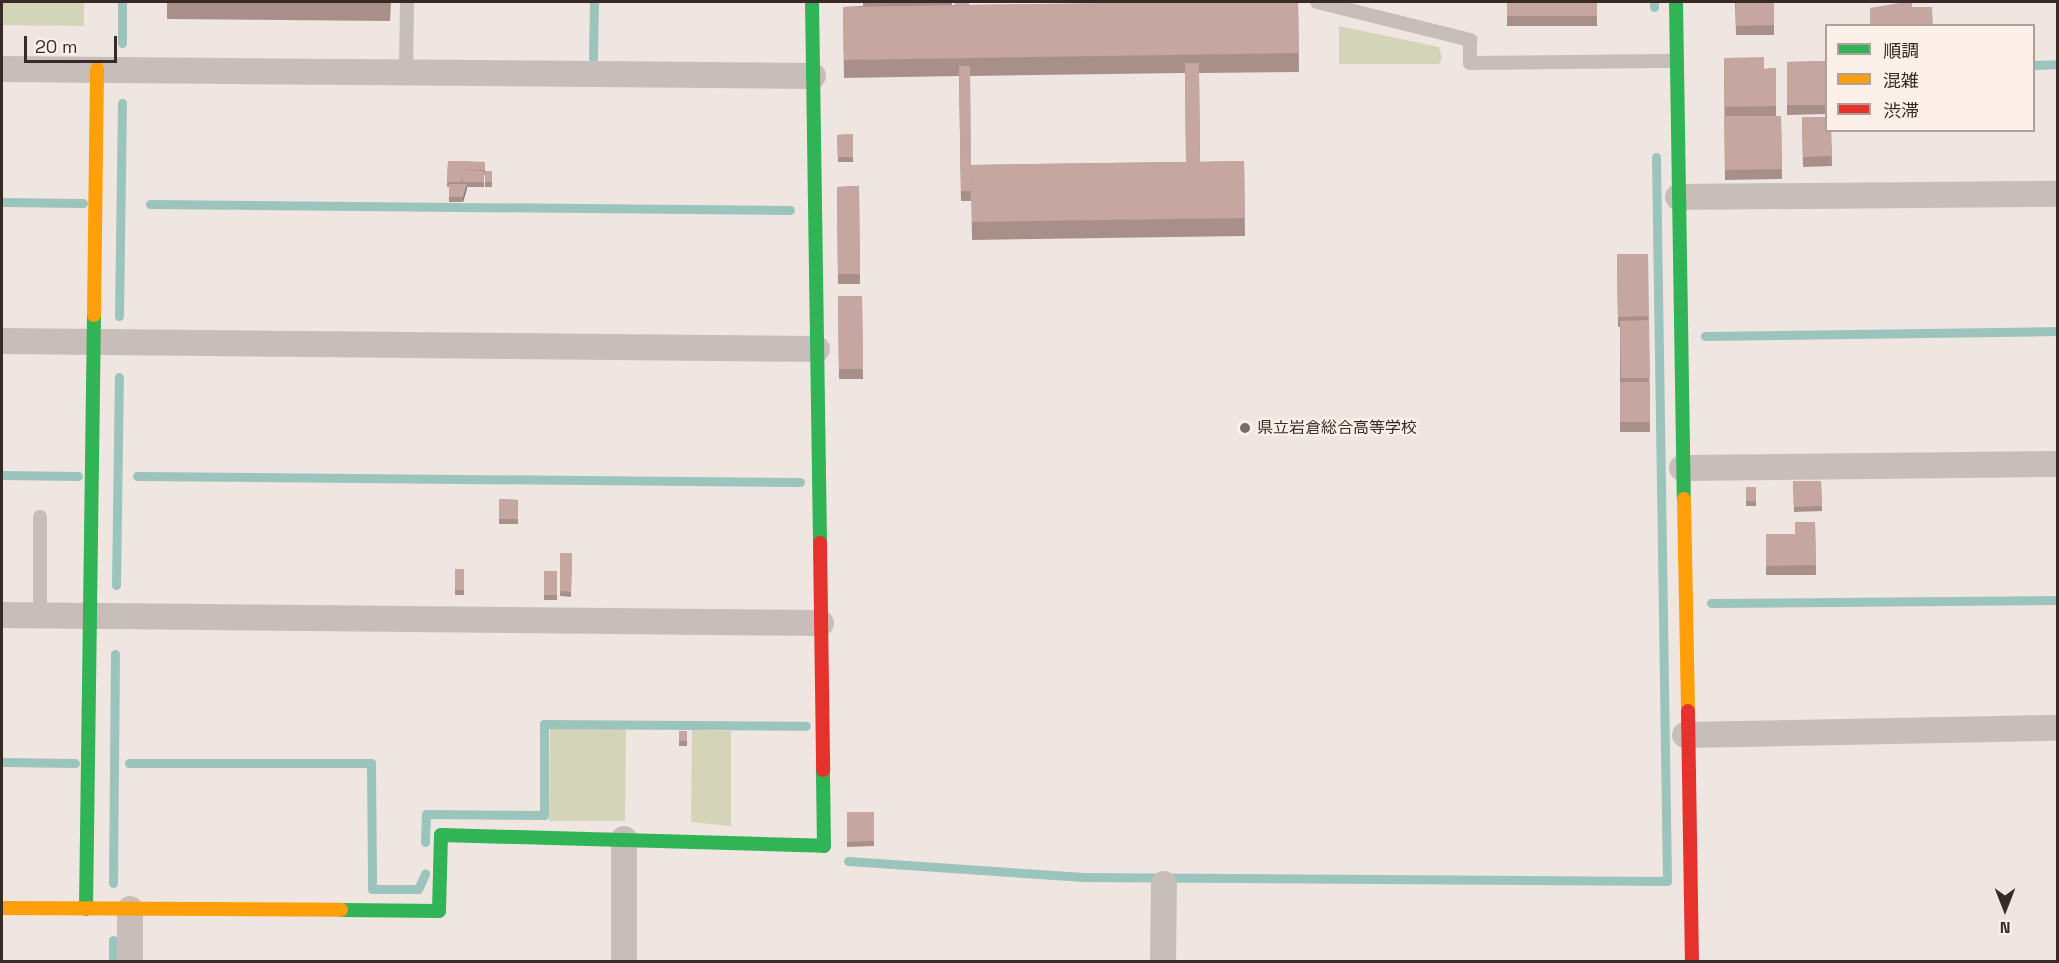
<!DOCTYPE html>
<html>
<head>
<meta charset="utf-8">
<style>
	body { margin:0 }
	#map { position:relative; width:2059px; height:963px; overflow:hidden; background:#efe6e1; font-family:"Space Grotesk","Noto Sans JP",sans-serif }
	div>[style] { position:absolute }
	.green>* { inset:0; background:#d4d4b9 }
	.stream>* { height:9px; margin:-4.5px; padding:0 4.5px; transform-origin:4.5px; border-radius:4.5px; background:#9bc4bd }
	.lane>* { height:14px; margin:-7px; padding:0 7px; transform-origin:7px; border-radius:7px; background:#c8beb9 }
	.street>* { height:26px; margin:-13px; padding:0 13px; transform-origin:13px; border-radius:13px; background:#c8beb9 }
	.fast>* { height:14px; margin:-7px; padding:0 7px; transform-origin:7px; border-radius:7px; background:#30b455 }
	.slow>* { height:14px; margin:-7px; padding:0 7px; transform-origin:7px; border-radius:7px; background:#ff9f0a }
	.jam>* { height:14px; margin:-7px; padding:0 7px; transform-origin:7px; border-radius:7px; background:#e5322d }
	.wall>* { inset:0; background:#a98f8a }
	.shaded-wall>* { inset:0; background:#8a7471 }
	.building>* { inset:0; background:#c5a6a1 }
	.dots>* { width:16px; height:16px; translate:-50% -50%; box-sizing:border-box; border:3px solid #fcf0e8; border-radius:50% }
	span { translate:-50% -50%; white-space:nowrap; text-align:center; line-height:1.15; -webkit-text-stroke:4.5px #fcf0e8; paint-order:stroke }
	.poi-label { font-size:16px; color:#392a27 }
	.left { translate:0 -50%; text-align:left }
	.frame { position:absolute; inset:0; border:3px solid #392a27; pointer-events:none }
	.legend { position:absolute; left:1825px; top:24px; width:210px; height:108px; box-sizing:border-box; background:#fcf0e8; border:2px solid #aea19b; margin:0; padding:8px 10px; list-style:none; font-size:18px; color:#392a27 }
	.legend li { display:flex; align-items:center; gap:12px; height:30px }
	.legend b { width:30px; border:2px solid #aea19b }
	.north { position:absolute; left:1975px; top:879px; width:60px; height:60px; -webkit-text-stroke:4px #fcf0e8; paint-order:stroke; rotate:180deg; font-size:16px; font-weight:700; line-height:24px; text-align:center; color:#392a27 }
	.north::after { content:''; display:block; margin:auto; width:21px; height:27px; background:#392a27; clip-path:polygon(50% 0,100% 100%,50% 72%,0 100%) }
	.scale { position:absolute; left:24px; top:36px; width:93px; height:27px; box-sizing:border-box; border:3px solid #392a27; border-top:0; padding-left:8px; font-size:18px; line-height:21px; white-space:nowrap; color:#392a27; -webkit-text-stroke:4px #fcf0e8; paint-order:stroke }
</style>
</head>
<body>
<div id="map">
	<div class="green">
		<div style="clip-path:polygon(2px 2px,84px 2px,84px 26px,2px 25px)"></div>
		<div style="clip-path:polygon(1339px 26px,1439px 47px,1442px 58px,1439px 64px,1339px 64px)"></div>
		<div style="clip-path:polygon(550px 728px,626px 729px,625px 821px,549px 821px)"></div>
		<div style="clip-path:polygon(692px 730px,731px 731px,731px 826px,691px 822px)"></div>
	</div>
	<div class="stream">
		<div style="left:1654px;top:2px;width:5px;rotate:90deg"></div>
		<div style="left:122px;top:43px;width:41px;rotate:-90deg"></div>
		<div style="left:593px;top:58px;width:56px;rotate:-89deg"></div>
		<div style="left:2034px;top:65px;width:24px;rotate:-2deg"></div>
		<div style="left:2px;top:202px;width:81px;rotate:0.7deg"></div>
		<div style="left:150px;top:204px;width:640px;rotate:0.54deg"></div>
		<div style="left:119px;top:316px;width:213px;rotate:-89.2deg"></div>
		<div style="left:1705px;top:336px;width:353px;rotate:-0.8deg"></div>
		<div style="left:2px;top:475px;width:76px;rotate:0.8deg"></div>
		<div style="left:137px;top:476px;width:663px;rotate:0.52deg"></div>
		<div style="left:116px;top:585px;width:208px;rotate:-89.2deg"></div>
		<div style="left:1711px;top:603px;width:347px;rotate:-0.5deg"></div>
		<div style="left:2px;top:762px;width:73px;rotate:0.8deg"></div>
		<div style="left:129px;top:763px;width:242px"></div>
		<div style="left:371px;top:763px;width:126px;rotate:89.5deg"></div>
		<div style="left:372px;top:889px;width:46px"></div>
		<div style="left:418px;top:889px;width:17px;rotate:-65deg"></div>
		<div style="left:425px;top:842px;width:28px;rotate:-88deg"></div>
		<div style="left:426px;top:814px;width:118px;rotate:0.5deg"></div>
		<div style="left:544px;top:815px;width:91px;rotate:-90deg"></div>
		<div style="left:544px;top:724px;width:262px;rotate:0.4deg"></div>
		<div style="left:848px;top:861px;width:233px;rotate:3.9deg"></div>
		<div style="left:1080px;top:877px;width:587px;rotate:0.39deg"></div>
		<div style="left:1667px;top:881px;width:724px;rotate:-90.87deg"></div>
		<div style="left:113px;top:883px;width:229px;rotate:-89.5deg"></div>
		<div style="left:113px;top:940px;width:22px;rotate:90deg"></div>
	</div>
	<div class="lane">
		<div style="left:1317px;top:2px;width:158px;rotate:13.9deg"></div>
		<div style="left:1470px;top:40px;width:23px;rotate:90deg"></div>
		<div style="left:1470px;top:63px;width:207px;rotate:-0.6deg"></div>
		<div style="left:406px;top:72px;width:70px;rotate:-89.2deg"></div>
		<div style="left:40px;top:616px;width:99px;rotate:-90deg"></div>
	</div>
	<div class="street">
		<div style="left:2px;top:69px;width:811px;rotate:0.49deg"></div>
		<div style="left:1678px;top:197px;width:380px;rotate:-0.5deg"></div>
		<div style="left:2px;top:341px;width:815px;rotate:0.56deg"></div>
		<div style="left:1682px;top:468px;width:376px;rotate:-0.6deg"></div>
		<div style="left:2px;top:615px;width:819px;rotate:0.56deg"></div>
		<div style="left:1685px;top:735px;width:373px;rotate:-1.1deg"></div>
		<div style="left:130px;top:909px;width:53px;rotate:90deg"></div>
		<div style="left:624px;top:962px;width:123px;rotate:-90deg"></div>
		<div style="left:1163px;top:962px;width:78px;rotate:-89.3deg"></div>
	</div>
	<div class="fast">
		<div style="left:812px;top:2px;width:541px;rotate:89.15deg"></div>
		<div style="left:1676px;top:2px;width:497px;rotate:89.1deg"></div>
		<div style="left:86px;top:909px;width:594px;rotate:-89.23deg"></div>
		<div style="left:341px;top:910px;width:98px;rotate:0.6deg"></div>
		<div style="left:439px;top:911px;width:76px;rotate:-88.5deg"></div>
		<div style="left:441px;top:835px;width:383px;rotate:1.6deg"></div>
		<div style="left:824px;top:846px;width:76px;rotate:-90.8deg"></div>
	</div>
	<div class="slow">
		<div style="left:94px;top:315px;width:246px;rotate:-89.3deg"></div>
		<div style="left:1684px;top:499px;width:212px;rotate:88.9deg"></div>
		<div style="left:2px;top:908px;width:339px;rotate:0.3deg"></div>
	</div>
	<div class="jam">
		<div style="left:820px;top:543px;width:227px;rotate:89.2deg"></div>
		<div style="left:1688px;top:711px;width:251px;rotate:89.1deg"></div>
	</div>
	<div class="wall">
		<div style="clip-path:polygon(167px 2px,391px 2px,390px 21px,167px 19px)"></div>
		<div style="clip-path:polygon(863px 2px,952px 2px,952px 5px,1298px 2px,1299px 72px,1199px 73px,1200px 162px,1244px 161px,1245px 236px,972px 240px,971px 165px,1186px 162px,1185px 73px,970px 76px,971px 201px,961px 201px,959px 76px,844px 78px,843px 7px,863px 6px)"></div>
		<div style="clip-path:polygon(1507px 2px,1597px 2px,1597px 26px,1507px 26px)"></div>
		<div style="clip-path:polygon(1735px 2px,1774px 2px,1774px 35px,1736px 35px)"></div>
		<div style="clip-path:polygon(1724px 58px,1764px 69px,1776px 68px,1776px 116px,1781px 116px,1782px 179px,1725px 180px)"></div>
		<div style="clip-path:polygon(1827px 61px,1827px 114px,1787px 115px,1787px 62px)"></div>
		<div style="clip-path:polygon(1802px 117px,1831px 130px,1832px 166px,1803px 167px)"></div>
		<div style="clip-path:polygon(853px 134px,853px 162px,838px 162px,837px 135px)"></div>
		<div style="clip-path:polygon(448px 161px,485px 162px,485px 171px,492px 171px,492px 187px,485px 187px,485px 175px,484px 175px,484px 187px,467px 187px,463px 202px,449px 202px,449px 187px,447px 187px)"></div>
		<div style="clip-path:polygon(859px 186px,860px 284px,838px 284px,837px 187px)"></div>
		<div style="clip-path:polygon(1617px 254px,1648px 254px,1650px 432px,1620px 432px,1620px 327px,1618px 327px)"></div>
		<div style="clip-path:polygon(838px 296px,862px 296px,863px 379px,839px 379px)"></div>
		<div style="clip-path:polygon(1793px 481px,1821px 481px,1822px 511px,1794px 512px)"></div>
		<div style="clip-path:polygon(1746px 487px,1756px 487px,1756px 506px,1746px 506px)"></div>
		<div style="clip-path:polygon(499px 499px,518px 500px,518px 524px,499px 524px)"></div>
		<div style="clip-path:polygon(1815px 522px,1816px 575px,1766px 575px,1766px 534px,1795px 534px)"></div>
		<div style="clip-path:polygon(560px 553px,572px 553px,571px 597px,560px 596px)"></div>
		<div style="clip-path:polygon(455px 569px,464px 569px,464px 595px,455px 595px)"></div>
		<div style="clip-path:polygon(544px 571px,557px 571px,557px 600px,544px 600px)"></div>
		<div style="clip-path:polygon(679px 731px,687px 731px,687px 746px,679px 746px)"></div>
		<div style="clip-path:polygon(847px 812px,874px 812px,874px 846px,847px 847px)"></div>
	</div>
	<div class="shaded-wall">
		<div style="clip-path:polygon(467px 184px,467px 189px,463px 202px,463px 197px)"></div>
	</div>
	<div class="building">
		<div style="clip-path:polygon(955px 2px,969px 2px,969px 5px,955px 5px)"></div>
		<div style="clip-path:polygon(1168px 2px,1298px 2px,1299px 53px,844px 60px,843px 7px)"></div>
		<div style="clip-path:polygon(1507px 2px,1597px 2px,1597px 16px,1507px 16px)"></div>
		<div style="clip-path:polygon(1736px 2px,1774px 2px,1774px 25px,1736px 26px)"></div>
		<div style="clip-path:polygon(1905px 2px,1912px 2px,1912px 7px,1932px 7px,1933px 26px,1870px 26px,1870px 8px)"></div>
		<div style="clip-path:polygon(1764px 57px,1764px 69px,1776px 68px,1776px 106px,1725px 107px,1724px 58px)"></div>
		<div style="clip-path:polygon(1827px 61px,1827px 105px,1787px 105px,1787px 62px)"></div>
		<div style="clip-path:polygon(1185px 63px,1199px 63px,1200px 162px,1186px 162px)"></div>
		<div style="clip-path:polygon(959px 66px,970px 66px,971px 191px,961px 191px)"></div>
		<div style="clip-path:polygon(1724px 116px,1781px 116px,1782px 169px,1725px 170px)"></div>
		<div style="clip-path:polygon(1802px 117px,1827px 117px,1827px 130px,1831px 130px,1832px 156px,1803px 157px)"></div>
		<div style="clip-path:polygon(853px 134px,853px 157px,838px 157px,837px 135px)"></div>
		<div style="clip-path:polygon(448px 161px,485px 162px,485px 170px,462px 170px,484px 171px,484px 182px,463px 182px,461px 177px,461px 182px,447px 182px)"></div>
		<div style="clip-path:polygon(1244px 161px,1245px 218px,972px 222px,971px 165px)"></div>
		<div style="clip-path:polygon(485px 171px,492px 171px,492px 182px,485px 182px)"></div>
		<div style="clip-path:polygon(449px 184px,467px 184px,463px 197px,449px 197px)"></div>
		<div style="clip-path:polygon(859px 186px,860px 274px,838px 274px,837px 187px)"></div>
		<div style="clip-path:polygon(1617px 254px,1648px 254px,1648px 316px,1618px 317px)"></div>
		<div style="clip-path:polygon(838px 296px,862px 296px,863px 369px,839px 369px)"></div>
		<div style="clip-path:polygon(1649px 320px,1650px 378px,1621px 378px,1620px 321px)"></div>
		<div style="clip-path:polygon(1620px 382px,1650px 382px,1650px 422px,1620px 422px)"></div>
		<div style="clip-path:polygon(1793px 481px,1821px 481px,1822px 506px,1794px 507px)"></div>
		<div style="clip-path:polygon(1746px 487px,1756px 487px,1756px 501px,1746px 501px)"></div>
		<div style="clip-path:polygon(499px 499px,518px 500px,518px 519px,499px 519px)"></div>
		<div style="clip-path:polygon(1795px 522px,1815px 522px,1816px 565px,1766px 566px,1766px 534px,1795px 534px)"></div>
		<div style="clip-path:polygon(560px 553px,572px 553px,571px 592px,560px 591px)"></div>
		<div style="clip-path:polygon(455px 569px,464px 569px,464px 590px,455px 590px)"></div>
		<div style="clip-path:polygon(544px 571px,557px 571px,557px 595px,544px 595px)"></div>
		<div style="clip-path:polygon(679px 731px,687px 731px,687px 741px,679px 741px)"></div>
		<div style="clip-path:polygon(847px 812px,874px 812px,874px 841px,847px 842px)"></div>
	</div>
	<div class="dots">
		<div style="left:1245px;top:428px;background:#796c68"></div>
	</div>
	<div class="poi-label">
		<span class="left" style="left:1257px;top:428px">県立岩倉総合高等学校</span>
	</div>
	<div class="frame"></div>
	<ul class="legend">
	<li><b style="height:8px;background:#30b455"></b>順調</li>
	<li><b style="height:8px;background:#ff9f0a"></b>混雑</li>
	<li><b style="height:8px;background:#e5322d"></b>渋滞</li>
	</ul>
	<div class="north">N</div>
	<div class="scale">20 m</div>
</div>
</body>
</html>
